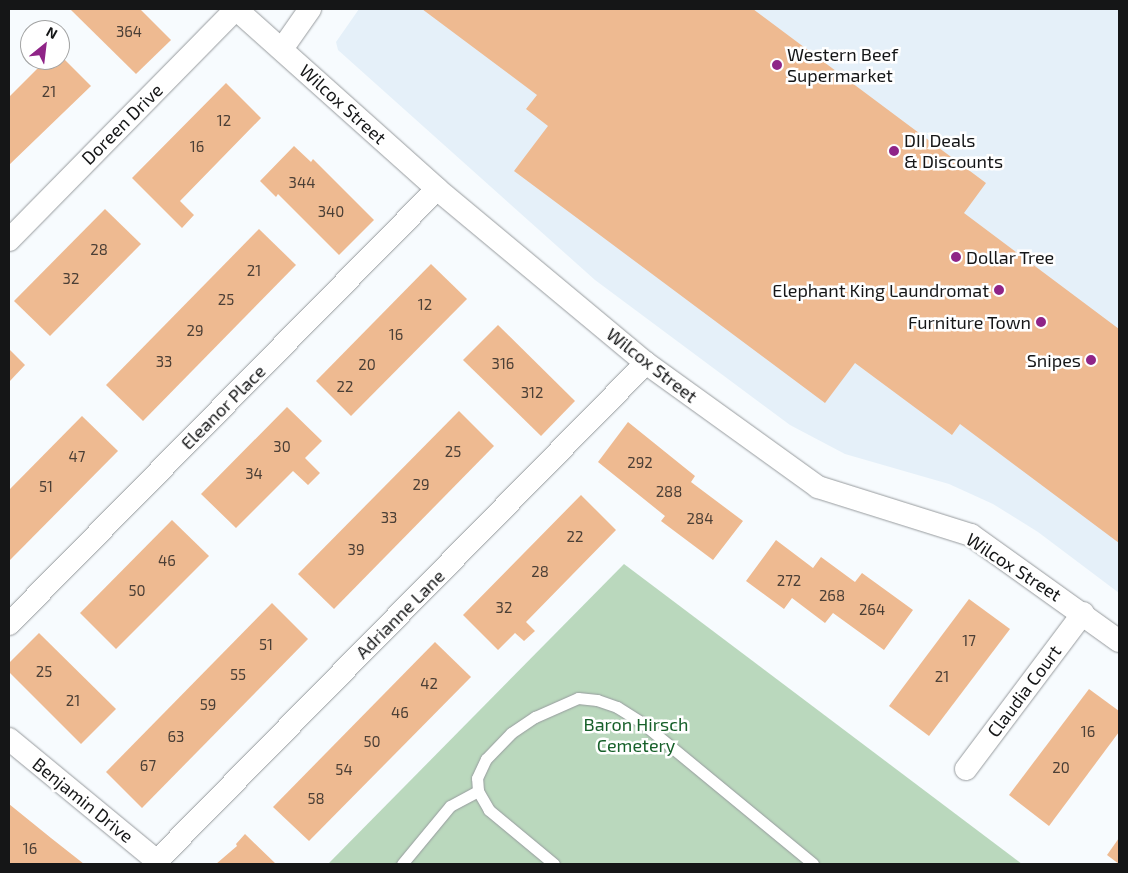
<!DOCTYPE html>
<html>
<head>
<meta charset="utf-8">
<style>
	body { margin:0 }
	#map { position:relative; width:1128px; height:873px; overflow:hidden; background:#f7fbfe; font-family:"Exo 2",sans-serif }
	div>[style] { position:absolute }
	.built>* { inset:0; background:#e5f0f9 }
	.green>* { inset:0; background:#bad8bd }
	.building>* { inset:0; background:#eeba91 }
	.roads { filter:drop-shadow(0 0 1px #979b9e) drop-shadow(0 0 1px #979b9e) }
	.lane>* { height:11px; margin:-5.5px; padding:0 5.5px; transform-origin:5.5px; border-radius:5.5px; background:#fff }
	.street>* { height:22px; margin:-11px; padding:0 11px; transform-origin:11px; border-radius:11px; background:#fff }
	.dots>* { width:14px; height:14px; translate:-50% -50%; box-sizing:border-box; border:2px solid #fff; border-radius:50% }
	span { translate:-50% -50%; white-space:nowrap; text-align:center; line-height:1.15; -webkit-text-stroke:5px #fff; paint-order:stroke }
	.number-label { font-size:15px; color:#4b3f36 }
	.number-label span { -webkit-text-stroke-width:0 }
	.poi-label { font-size:18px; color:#151617 }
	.left { translate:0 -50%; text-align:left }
	.right { translate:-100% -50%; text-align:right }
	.street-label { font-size:18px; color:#151617 }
	.park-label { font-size:18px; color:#17602a }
	.frame { position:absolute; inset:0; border:10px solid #151617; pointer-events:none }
	.north { position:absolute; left:20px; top:20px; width:50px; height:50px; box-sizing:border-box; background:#fff; border:1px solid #a1a2a2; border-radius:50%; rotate:29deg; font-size:14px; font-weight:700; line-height:20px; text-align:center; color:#151617 }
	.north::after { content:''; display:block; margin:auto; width:18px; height:22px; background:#8f2487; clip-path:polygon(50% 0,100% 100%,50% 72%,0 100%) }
</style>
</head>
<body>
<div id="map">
	<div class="built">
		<div style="clip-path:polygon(359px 9px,1119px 9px,1119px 593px,1038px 532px,993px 504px,949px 484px,845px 454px,790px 425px,595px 280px,338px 50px,336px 42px)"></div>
	</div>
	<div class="green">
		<div style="clip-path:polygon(624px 564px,1022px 864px,328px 864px)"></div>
	</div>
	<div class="building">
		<div style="clip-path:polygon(70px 9px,140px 9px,171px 40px,136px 74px)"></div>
		<div style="clip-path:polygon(422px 9px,753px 9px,986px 183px,964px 213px,1119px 329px,1119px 543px,960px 424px,952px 435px,855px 363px,825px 403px,514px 171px,548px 126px,526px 109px,537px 95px)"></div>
		<div style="clip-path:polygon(60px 55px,91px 86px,9px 165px,9px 97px,46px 60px,60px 60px)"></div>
		<div style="clip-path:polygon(226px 83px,261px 118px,180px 201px,194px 215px,182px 228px,132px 178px)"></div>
		<div style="clip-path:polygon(294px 146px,311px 162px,313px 159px,374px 220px,339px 255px,278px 194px,276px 197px,260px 181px)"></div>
		<div style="clip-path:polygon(105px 209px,141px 244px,50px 336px,14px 301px)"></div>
		<div style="clip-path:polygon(259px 229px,296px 265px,143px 421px,106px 385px)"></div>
		<div style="clip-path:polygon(431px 264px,467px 299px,351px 416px,316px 381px)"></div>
		<div style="clip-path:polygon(498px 325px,575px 401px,541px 436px,463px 360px)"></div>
		<div style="clip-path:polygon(9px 349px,25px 365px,9px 382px)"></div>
		<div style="clip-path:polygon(287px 407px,322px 441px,305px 458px,320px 473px,308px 485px,293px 471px,236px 528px,201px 494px)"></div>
		<div style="clip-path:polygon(459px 411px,494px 446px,334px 609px,298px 574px)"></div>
		<div style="clip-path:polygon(82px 416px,118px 451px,9px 561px,9px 490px)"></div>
		<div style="clip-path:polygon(628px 422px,695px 476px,691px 482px,743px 521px,713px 560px,661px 521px,665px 516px,598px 462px)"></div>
		<div style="clip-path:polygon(581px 495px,616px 530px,526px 622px,535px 631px,524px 641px,515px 633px,498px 650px,463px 615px)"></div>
		<div style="clip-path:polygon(172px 520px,209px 556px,116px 649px,80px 613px)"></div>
		<div style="clip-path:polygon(776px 540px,813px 568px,821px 557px,855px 582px,862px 573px,913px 610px,884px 650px,833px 613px,825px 623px,792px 598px,784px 609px,746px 581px)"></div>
		<div style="clip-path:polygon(969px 599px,1010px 629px,929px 736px,889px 706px)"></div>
		<div style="clip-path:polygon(272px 603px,308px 639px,142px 808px,106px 772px)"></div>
		<div style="clip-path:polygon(39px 633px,116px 709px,81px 744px,9px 672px,9px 663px)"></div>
		<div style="clip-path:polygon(435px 642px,471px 677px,309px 841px,273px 807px)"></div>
		<div style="clip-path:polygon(1089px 689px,1119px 711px,1119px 732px,1049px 826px,1009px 795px)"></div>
		<div style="clip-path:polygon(9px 804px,51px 838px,84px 864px,9px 864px)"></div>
		<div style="clip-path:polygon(245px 834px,276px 864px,216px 864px,237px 846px,236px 844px)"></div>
		<div style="clip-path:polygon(1119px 838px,1119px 864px,1107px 855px)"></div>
	</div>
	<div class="roads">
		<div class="lane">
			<div style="left:402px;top:864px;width:75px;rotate:-50.4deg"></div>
			<div style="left:450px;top:806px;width:32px;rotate:-28deg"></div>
			<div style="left:554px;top:864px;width:85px;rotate:-140.3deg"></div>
			<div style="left:489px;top:810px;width:22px;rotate:-120deg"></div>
			<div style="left:478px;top:791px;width:13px;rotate:-94deg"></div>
			<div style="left:477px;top:778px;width:21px;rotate:-65deg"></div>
			<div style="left:486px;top:759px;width:36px;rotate:-46deg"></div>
			<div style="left:511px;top:733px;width:29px;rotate:-34deg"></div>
			<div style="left:535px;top:717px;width:47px;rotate:-23.8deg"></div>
			<div style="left:578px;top:698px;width:19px;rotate:6deg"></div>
			<div style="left:597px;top:700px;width:21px;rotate:19deg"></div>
			<div style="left:617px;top:707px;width:28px;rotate:32deg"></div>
			<div style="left:641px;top:722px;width:223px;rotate:39.5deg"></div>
		</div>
		<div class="street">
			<div style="left:236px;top:9px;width:270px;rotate:41.8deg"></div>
			<div style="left:437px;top:189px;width:272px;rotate:39.8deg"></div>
			<div style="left:646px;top:363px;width:212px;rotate:35.8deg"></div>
			<div style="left:818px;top:487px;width:160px;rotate:17.4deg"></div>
			<div style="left:971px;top:535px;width:182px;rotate:35.6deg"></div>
			<div style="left:282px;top:49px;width:49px;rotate:-55deg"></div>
			<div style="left:9px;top:240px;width:324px;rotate:-45.5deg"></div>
			<div style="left:9px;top:624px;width:610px;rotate:-45.46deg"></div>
			<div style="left:9px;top:739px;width:192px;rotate:39.5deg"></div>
			<div style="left:966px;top:769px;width:195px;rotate:-53.1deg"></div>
			<div style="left:154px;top:864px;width:702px;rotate:-45.52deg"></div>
		</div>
	</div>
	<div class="dots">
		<div style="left:777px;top:65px;background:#8f2487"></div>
		<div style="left:894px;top:151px;background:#8f2487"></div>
		<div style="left:956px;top:257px;background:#8f2487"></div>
		<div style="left:999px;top:290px;background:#8f2487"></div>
		<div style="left:1041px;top:322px;background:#8f2487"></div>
		<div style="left:1091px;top:360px;background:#8f2487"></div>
	</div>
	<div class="number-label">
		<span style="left:129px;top:32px">364</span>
		<span style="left:49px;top:92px">21</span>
		<span style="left:224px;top:121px">12</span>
		<span style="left:197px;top:147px">16</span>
		<span style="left:302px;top:183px">344</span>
		<span style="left:331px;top:212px">340</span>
		<span style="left:99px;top:250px">28</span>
		<span style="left:254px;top:271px">21</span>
		<span style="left:71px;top:279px">32</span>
		<span style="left:226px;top:300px">25</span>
		<span style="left:425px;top:305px">12</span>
		<span style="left:195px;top:331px">29</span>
		<span style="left:396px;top:335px">16</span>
		<span style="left:164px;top:362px">33</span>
		<span style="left:503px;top:364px">316</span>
		<span style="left:367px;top:365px">20</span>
		<span style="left:345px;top:387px">22</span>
		<span style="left:532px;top:393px">312</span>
		<span style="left:282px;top:447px">30</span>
		<span style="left:453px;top:452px">25</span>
		<span style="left:77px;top:457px">47</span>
		<span style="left:640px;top:463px">292</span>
		<span style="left:254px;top:474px">34</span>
		<span style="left:421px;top:485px">29</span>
		<span style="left:46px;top:487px">51</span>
		<span style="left:669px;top:492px">288</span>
		<span style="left:389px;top:518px">33</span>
		<span style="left:700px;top:519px">284</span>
		<span style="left:575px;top:537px">22</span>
		<span style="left:356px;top:550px">39</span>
		<span style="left:167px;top:561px">46</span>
		<span style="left:540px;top:572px">28</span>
		<span style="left:789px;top:581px">272</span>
		<span style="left:137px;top:591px">50</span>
		<span style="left:832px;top:596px">268</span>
		<span style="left:504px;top:608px">32</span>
		<span style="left:872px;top:610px">264</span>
		<span style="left:969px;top:641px">17</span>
		<span style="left:266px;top:645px">51</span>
		<span style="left:44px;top:672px">25</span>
		<span style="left:238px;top:675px">55</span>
		<span style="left:942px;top:677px">21</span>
		<span style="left:429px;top:684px">42</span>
		<span style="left:73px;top:701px">21</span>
		<span style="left:208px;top:705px">59</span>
		<span style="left:400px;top:713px">46</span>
		<span style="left:1088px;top:732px">16</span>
		<span style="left:176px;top:737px">63</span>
		<span style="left:372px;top:742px">50</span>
		<span style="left:148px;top:766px">67</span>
		<span style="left:1061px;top:768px">20</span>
		<span style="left:344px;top:770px">54</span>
		<span style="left:316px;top:799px">58</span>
		<span style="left:30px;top:849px">16</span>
	</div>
	<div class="poi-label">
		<span class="left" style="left:787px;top:65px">Western Beef<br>Supermarket</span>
		<span class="left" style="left:904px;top:151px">DII Deals<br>&amp; Discounts</span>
		<span class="left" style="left:966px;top:257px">Dollar Tree</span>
		<span class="right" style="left:989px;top:290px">Elephant King Laundromat</span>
		<span class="right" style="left:1031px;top:322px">Furniture Town</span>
		<span class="right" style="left:1081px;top:360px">Snipes</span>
	</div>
	<div class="street-label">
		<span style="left:343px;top:104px;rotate:42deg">Wilcox Street</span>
		<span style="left:122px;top:124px;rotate:-45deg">Doreen Drive</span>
		<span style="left:652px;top:365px;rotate:38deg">Wilcox Street</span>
		<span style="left:223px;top:407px;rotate:-45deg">Eleanor Place</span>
		<span style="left:1014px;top:567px;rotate:33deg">Wilcox Street</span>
		<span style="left:400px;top:614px;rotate:-45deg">Adrianne Lane</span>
		<span style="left:1024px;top:691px;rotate:-53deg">Claudia Court</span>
		<span style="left:83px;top:800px;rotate:39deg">Benjamin Drive</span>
	</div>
	<div class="park-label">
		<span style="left:636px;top:735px">Baron Hirsch<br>Cemetery</span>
	</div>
	<div class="frame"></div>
	<div class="north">N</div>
</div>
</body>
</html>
